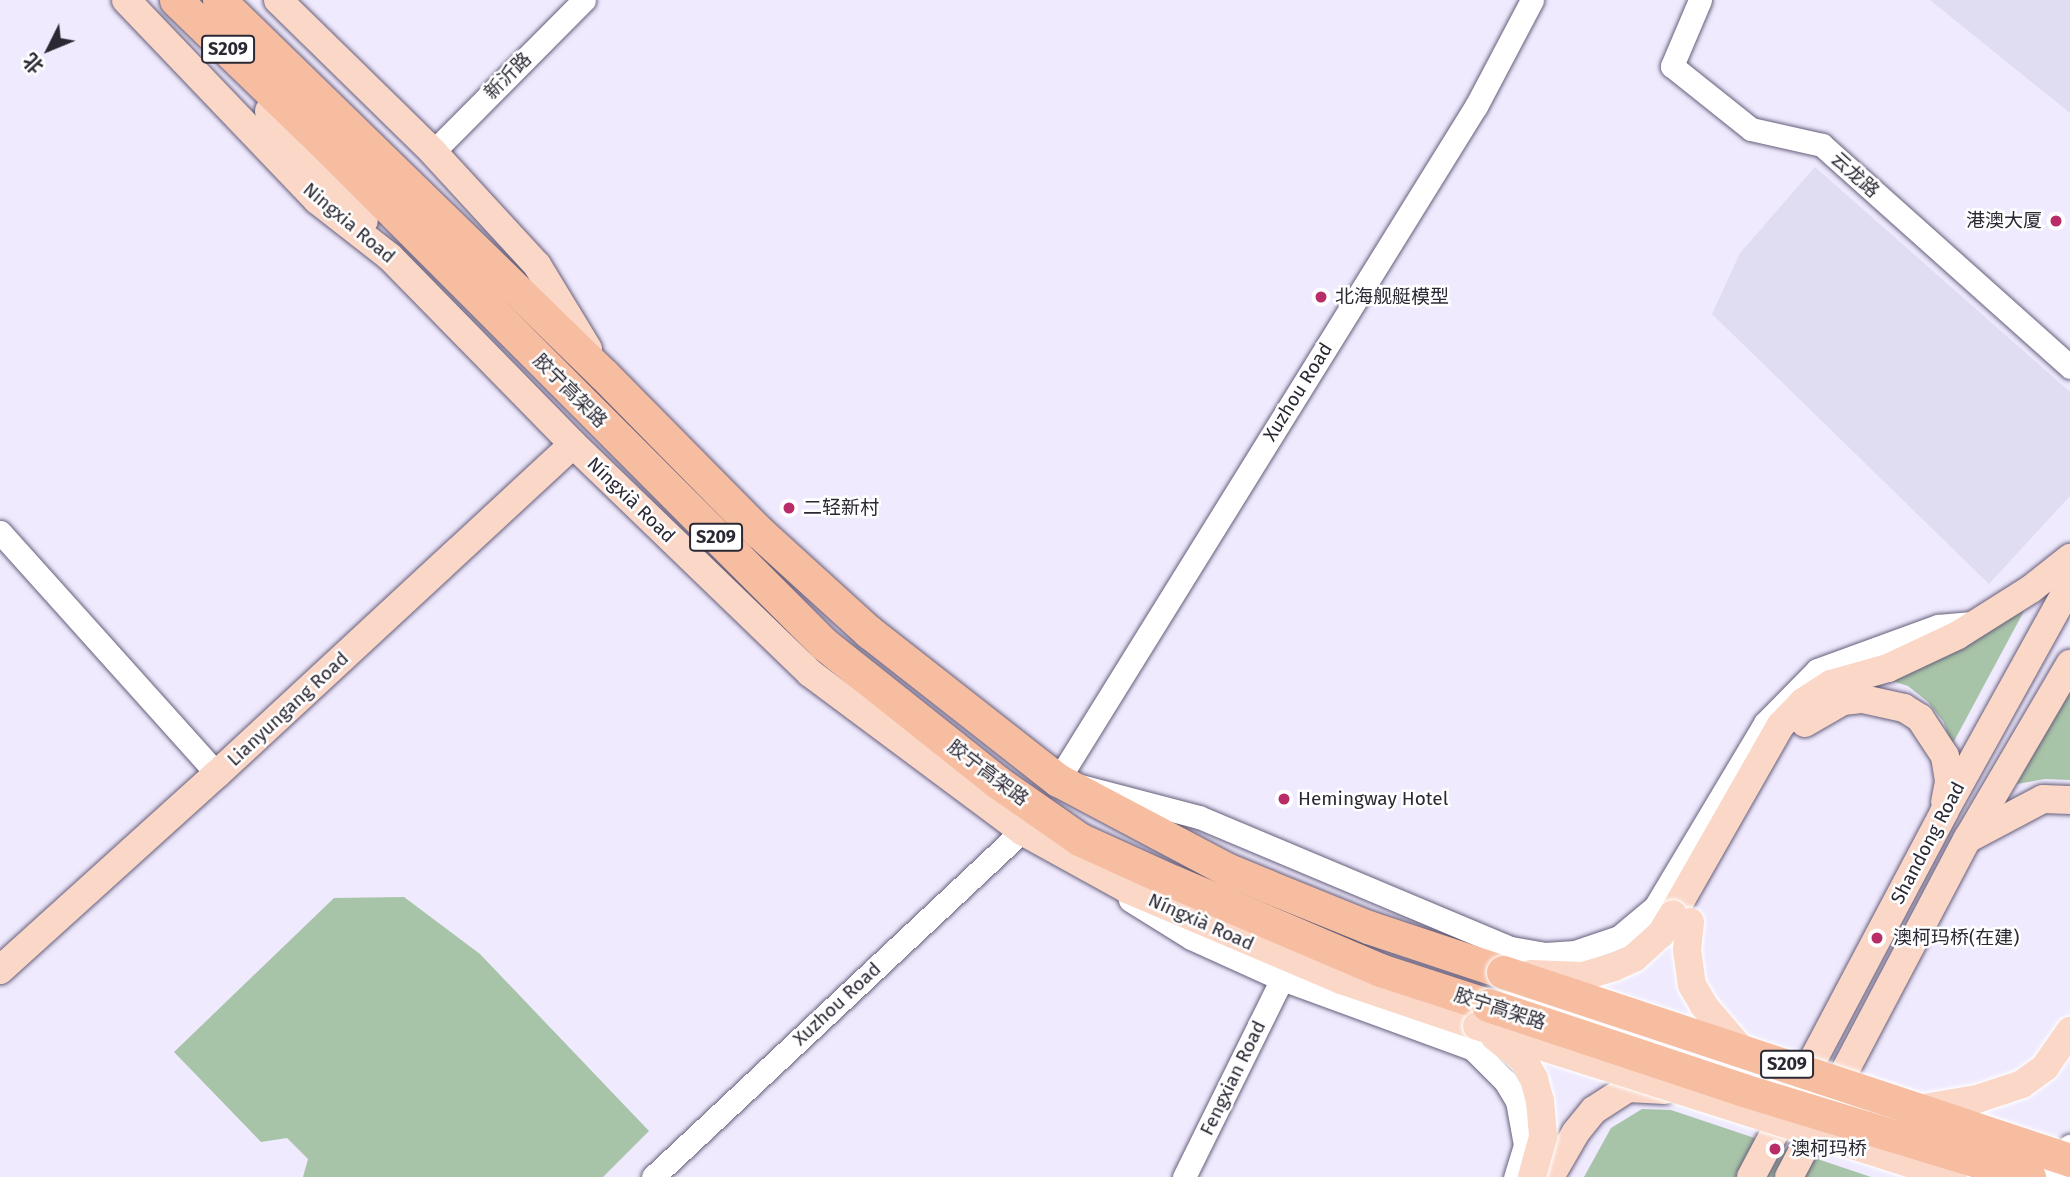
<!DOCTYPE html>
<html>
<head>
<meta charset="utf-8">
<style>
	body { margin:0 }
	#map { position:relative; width:2070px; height:1177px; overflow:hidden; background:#efeafe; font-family:"Fira Sans","Noto Sans SC",sans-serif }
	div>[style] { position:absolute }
	.commercial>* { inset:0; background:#e0dcf2 }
	.green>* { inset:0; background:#a8c4a8 }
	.roads { filter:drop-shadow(0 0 2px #665e7a) drop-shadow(0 0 2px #665e7a) }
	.minor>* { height:23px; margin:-11.5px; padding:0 11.5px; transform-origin:11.5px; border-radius:11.5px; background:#fff }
	.major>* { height:28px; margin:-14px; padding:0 14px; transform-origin:14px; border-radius:14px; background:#fad7c7 }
	.highway>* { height:33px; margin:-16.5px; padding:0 16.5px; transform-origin:16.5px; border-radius:16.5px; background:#f7bda1 }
	.bridges { filter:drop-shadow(0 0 2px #fff) drop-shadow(0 0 2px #fff) }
	.major-bridge>* { height:28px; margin:-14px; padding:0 14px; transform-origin:14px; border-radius:14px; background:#fad7c7 }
	.highway-bridge>* { height:33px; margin:-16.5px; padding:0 16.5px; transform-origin:16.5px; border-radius:16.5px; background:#f7bda1 }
	.dots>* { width:19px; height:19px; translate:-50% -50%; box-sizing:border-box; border:4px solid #fff; border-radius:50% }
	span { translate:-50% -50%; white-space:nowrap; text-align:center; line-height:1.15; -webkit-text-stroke:5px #fff; paint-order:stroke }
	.shield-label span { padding:2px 5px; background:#fff; border:2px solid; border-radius:5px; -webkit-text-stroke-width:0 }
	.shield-label { font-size:18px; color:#2b2834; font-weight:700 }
	.street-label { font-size:19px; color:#2b2834 }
	.poi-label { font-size:19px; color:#2b2834 }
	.right { translate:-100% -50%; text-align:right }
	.left { translate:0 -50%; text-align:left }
	.north { position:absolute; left:14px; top:14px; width:70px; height:70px; -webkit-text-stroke:5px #fff; paint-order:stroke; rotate:227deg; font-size:19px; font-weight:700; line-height:28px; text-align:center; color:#2b2834 }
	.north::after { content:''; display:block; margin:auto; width:24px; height:32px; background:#2b2834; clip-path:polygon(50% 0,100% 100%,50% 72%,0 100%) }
</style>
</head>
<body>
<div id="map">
	<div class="commercial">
		<div style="clip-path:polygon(1930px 0,2070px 0,2070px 113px)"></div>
		<div style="clip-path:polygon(1815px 167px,2070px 392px,2070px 496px,1989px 584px,1712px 314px,1740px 253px)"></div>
	</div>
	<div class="green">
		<div style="clip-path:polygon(2024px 611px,1952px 745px,1943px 721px,1928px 702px,1908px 686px,1880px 677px,1928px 661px)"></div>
		<div style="clip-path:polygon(2070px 687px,2070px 780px,2045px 779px,2017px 784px)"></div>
		<div style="clip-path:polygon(404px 897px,480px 954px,649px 1131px,603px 1177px,303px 1177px,308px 1159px,287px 1138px,261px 1142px,174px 1052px,334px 898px)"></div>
		<div style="clip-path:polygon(1642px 1109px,1671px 1110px,1871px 1177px,1584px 1177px,1611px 1128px)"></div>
	</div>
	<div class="roads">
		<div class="minor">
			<div style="left:1532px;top:0;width:120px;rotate:117.8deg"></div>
			<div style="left:1476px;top:106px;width:793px;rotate:121.81deg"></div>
			<div style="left:1058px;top:780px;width:146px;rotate:14.7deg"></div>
			<div style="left:1199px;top:817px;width:338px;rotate:22.8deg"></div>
			<div style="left:1511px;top:948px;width:35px;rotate:10deg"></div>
			<div style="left:1545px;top:954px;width:30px;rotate:-4deg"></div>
			<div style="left:1575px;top:952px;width:46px;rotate:-18.8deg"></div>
			<div style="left:1619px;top:937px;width:47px;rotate:-39.8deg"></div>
			<div style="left:1655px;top:907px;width:214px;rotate:-59.1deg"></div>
			<div style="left:1765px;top:723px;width:74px;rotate:-45.5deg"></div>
			<div style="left:1817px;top:670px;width:129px;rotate:-20deg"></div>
			<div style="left:1938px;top:626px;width:37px;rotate:-5deg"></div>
			<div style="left:1700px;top:0;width:72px;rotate:113deg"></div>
			<div style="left:1672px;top:66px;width:101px;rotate:38.6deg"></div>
			<div style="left:1751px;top:129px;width:73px;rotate:12.7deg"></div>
			<div style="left:1822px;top:145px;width:333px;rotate:41.8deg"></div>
			<div style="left:433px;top:152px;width:214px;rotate:-45.2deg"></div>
			<div style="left:0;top:532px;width:325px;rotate:48.1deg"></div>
			<div style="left:1130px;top:900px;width:72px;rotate:31.9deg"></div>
			<div style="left:1191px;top:938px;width:100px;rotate:24.3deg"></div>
			<div style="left:1282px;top:979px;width:203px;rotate:20.1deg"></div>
			<div style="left:1473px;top:1049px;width:45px;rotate:45deg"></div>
			<div style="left:1505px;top:1081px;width:23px;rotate:59deg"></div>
			<div style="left:1517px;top:1101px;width:45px;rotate:79.7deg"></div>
			<div style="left:1525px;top:1145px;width:34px;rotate:107deg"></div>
			<div style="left:653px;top:1177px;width:506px;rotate:-43.16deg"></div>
			<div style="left:1184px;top:1177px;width:221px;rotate:-63.7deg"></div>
			<div style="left:2052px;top:1177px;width:36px;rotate:-60deg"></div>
		</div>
		<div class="major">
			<div style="left:126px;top:0;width:277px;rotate:46.3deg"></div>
			<div style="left:317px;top:200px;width:93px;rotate:38deg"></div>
			<div style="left:390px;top:257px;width:262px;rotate:45.6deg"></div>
			<div style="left:573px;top:444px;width:330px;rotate:44deg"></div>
			<div style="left:810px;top:673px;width:264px;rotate:36.7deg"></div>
			<div style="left:1022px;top:831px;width:120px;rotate:28.9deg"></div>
			<div style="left:1127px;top:889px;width:233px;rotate:23deg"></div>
			<div style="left:1341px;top:980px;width:144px;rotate:18.7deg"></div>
			<div style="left:278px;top:0;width:217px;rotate:44.4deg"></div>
			<div style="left:433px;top:152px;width:154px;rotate:47.4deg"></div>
			<div style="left:537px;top:265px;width:98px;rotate:58.7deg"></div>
			<div style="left:269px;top:111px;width:145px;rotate:49.2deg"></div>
			<div style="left:1805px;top:723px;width:44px;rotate:-30.1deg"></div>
			<div style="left:1843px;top:701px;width:20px;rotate:-6deg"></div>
			<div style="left:1863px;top:699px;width:42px;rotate:12.4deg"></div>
			<div style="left:1904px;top:708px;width:19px;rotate:32deg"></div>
			<div style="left:1920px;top:718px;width:45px;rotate:56.7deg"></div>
			<div style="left:1945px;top:756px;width:26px;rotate:81deg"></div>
			<div style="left:1949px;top:782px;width:20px;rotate:101deg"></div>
			<div style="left:1971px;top:837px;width:81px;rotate:-27.8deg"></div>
			<div style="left:2043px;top:799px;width:27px;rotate:2deg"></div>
			<div style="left:1673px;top:914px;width:218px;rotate:-60.3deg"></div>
			<div style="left:1781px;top:725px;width:32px;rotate:-46deg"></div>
			<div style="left:1803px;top:702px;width:33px;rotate:-33deg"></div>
			<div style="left:1831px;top:684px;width:59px;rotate:-15.7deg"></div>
			<div style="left:1888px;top:668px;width:77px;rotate:-25.2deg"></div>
			<div style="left:1958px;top:635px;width:86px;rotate:-32.2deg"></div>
			<div style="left:2031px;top:589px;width:50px;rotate:-38.5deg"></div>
			<div style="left:0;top:970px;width:292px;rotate:-42.1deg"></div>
			<div style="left:217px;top:774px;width:485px;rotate:-42.8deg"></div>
			<div style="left:1550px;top:1177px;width:52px;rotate:-60deg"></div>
			<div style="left:1576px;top:1132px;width:28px;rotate:-51deg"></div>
			<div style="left:1594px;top:1110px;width:40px;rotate:-32.9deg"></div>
			<div style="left:1628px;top:1088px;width:37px;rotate:3deg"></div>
			<div style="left:1751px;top:1177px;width:413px;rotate:-62.1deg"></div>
			<div style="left:1944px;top:812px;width:260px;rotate:-61deg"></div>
			<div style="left:1789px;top:1177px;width:383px;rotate:-62.2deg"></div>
			<div style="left:1968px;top:838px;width:202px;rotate:-59.6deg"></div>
		</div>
		<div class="highway">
			<div style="left:176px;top:0;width:217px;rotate:44.1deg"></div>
			<div style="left:332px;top:151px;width:697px;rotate:45.06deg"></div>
			<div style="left:824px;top:644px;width:220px;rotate:38.5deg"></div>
			<div style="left:996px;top:781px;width:101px;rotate:34.9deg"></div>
			<div style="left:1079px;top:839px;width:104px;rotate:24.4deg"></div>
			<div style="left:1174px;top:882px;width:224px;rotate:23.1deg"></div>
			<div style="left:1380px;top:970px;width:114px;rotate:18deg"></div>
			<div style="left:219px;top:0;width:537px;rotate:44.25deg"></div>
			<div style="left:604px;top:375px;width:221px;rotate:45.4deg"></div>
			<div style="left:759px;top:532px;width:149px;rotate:42.3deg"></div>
			<div style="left:869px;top:632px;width:240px;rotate:38.1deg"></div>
			<div style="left:1058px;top:780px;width:190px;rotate:27.9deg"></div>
			<div style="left:1226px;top:869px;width:44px;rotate:22.5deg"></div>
			<div style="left:1267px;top:886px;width:109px;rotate:22.1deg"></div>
			<div style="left:1368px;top:927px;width:142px;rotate:18.4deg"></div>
		</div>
	</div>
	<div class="bridges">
		<div class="major-bridge">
			<div style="left:1690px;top:922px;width:28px;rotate:96deg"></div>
			<div style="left:1687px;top:950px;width:35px;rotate:82deg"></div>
			<div style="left:1692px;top:985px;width:24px;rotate:60deg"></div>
			<div style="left:1704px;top:1006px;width:55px;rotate:49.4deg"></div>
			<div style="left:1531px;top:974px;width:52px;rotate:2.2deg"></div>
			<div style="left:1583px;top:976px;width:32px;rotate:-16deg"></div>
			<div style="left:1614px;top:967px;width:22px;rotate:-24deg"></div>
			<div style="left:1634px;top:958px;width:36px;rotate:-42deg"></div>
			<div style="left:1661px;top:934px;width:23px;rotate:-59deg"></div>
			<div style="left:1477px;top:1026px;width:499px;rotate:17.6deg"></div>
			<div style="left:1495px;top:1037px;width:36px;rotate:38deg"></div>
			<div style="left:1523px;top:1059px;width:23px;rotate:61deg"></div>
			<div style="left:1534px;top:1079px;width:23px;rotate:75deg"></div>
			<div style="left:1540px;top:1101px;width:36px;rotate:85deg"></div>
			<div style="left:1543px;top:1137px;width:41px;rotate:105.4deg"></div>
			<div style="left:1918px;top:1109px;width:60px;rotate:-9.6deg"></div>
			<div style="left:1977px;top:1099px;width:47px;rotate:-18.4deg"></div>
			<div style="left:2022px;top:1084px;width:29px;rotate:-36deg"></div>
			<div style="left:2045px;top:1067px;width:44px;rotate:-55.2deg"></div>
		</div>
		<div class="highway-bridge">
			<div style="left:1503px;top:972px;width:597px;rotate:18.34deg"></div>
			<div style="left:1488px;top:1005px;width:269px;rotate:18.4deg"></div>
			<div style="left:1743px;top:1090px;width:299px;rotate:16.9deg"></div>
		</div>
	</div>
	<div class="dots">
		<div style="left:2056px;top:221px;background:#b82d67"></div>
		<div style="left:1321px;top:297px;background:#b82d67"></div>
		<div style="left:789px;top:508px;background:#b82d67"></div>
		<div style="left:1284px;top:799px;background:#b82d67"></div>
		<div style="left:1877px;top:938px;background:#b82d67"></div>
		<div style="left:1775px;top:1149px;background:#b82d67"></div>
	</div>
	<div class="shield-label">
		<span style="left:228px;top:49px">S209</span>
		<span style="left:716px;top:537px">S209</span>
		<span style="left:1787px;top:1064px">S209</span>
	</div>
	<div class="street-label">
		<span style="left:508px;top:76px;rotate:-45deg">新沂路</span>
		<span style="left:1855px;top:175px;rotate:42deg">云龙路</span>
		<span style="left:349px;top:223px;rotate:40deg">Ningxia Road</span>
		<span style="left:570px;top:391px;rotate:45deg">胶宁高架路</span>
		<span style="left:1298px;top:392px;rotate:-58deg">Xuzhou Road</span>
		<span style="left:631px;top:500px;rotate:44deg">Níngxià Road</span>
		<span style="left:288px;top:709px;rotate:-43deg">Lianyungang Road</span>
		<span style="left:988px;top:773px;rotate:37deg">胶宁高架路</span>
		<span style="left:1928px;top:843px;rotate:-62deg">Shandong Road</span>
		<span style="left:1201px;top:922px;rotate:24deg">Níngxià Road</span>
		<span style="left:837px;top:1004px;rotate:-43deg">Xuzhou Road</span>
		<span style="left:1500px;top:1009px;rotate:18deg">胶宁高架路</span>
		<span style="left:1233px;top:1078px;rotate:-64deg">Fengxian Road</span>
	</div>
	<div class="poi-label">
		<span class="right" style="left:2042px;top:221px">港澳大厦</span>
		<span class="left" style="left:1335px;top:297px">北海舰艇模型</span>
		<span class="left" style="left:803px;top:508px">二轻新村</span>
		<span class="left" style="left:1298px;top:799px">Hemingway Hotel</span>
		<span class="left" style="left:1893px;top:938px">澳柯玛桥(在建)</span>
		<span class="left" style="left:1791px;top:1149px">澳柯玛桥</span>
	</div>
	<div class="north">北</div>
</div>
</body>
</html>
